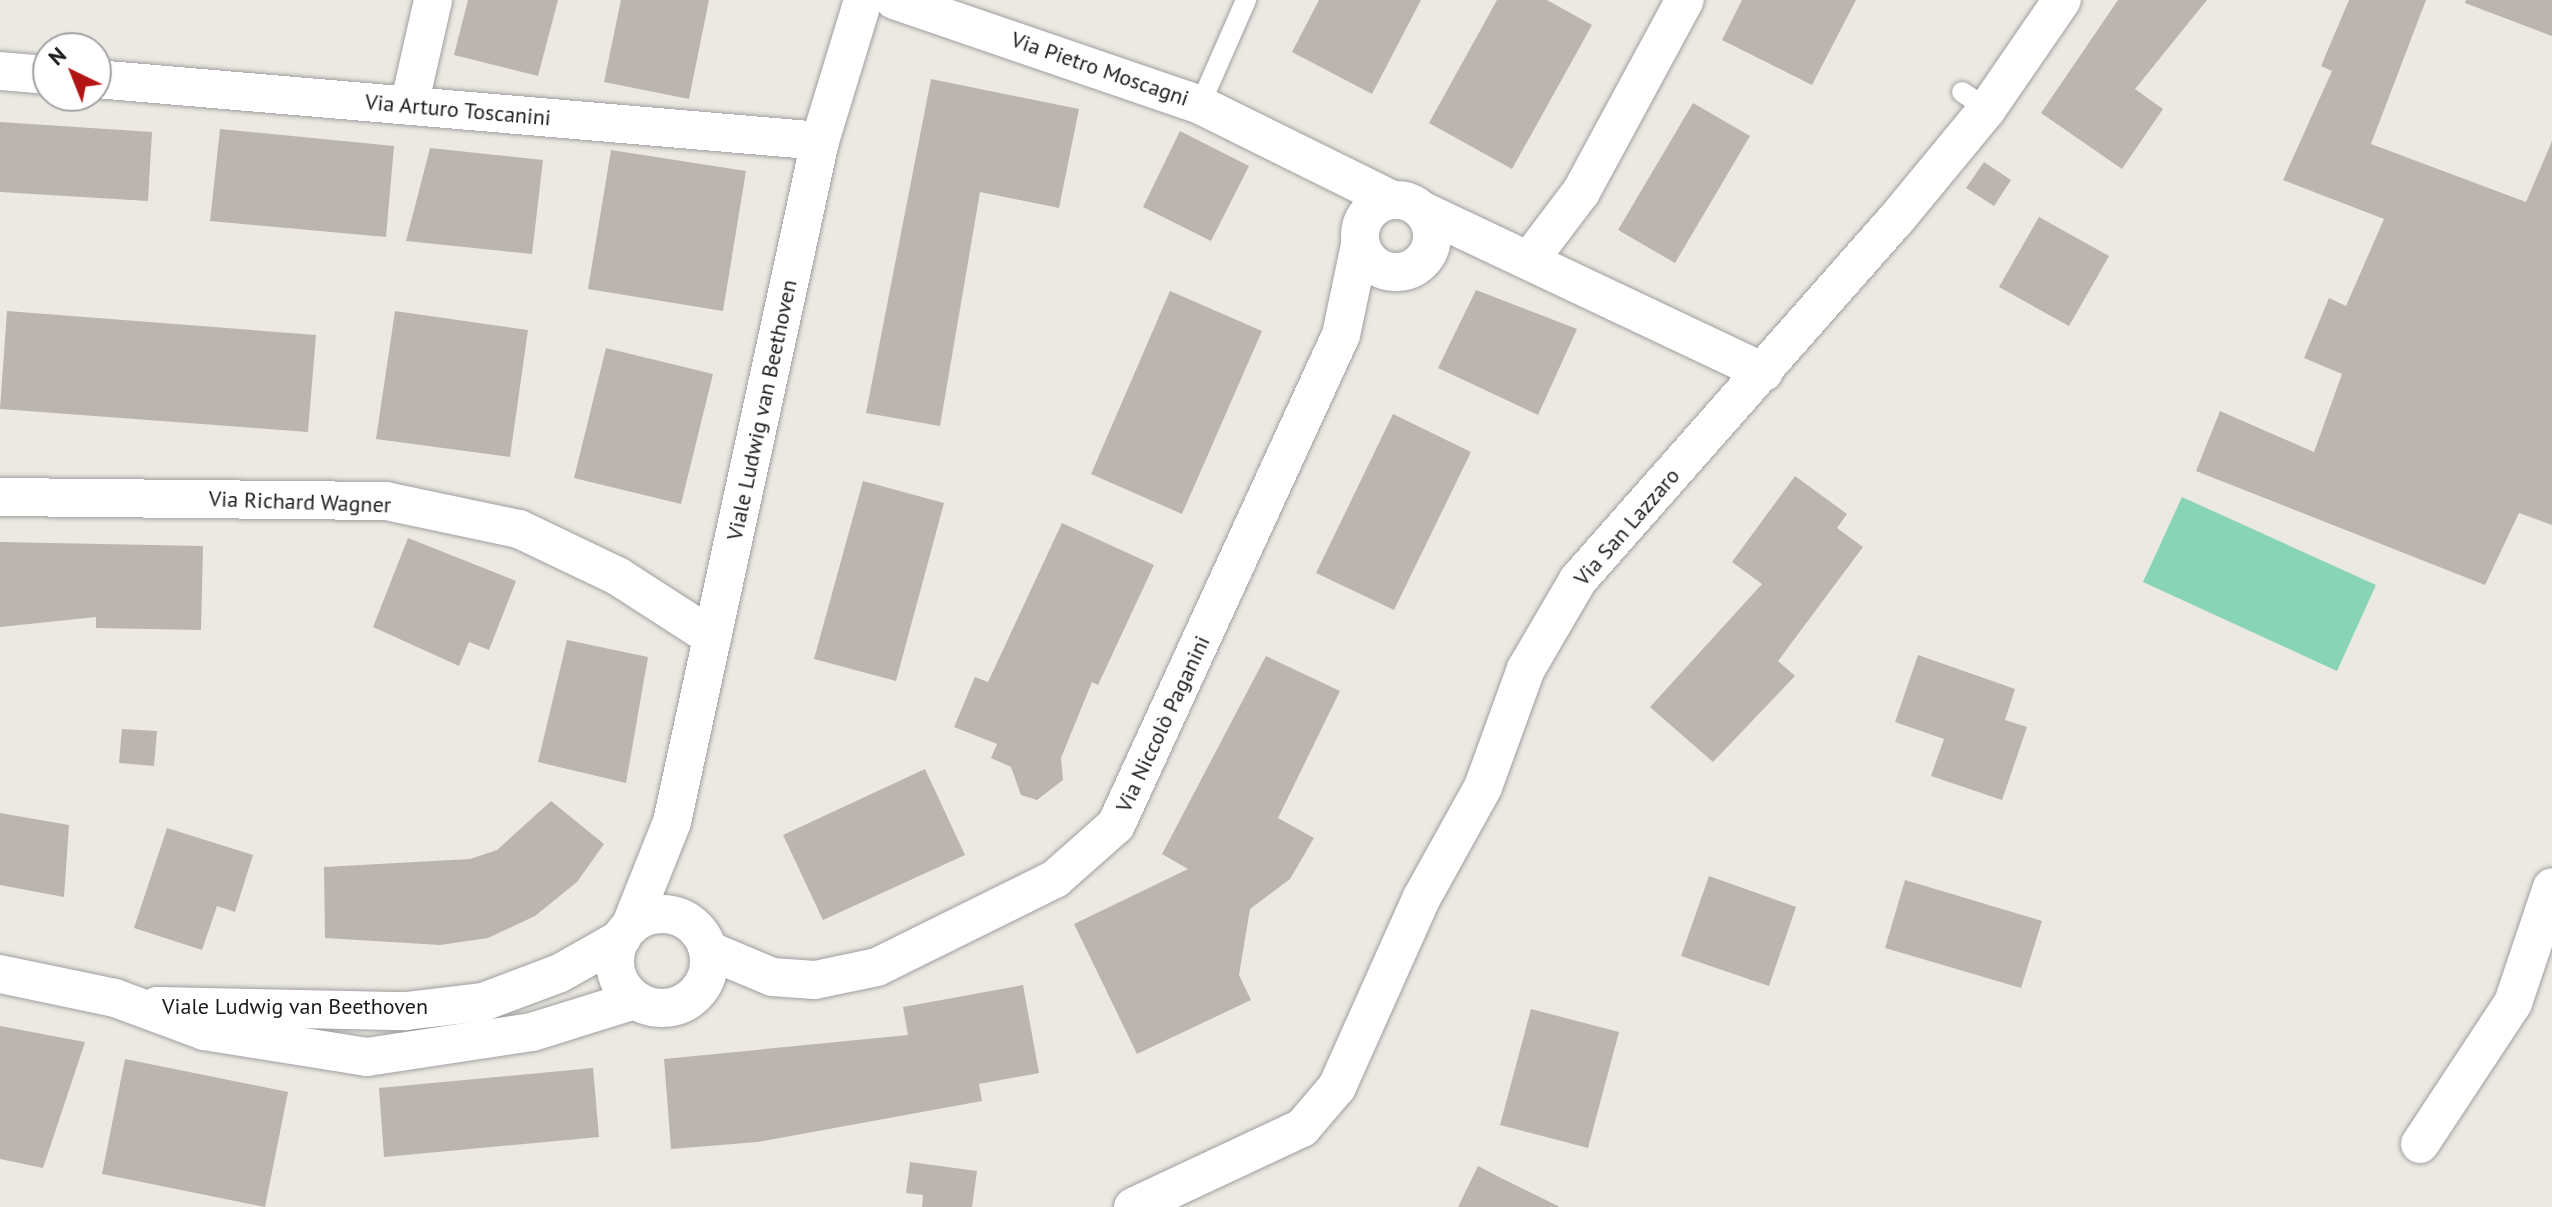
<!DOCTYPE html>
<html>
<head>
<meta charset="utf-8">
<style>
	body { margin:0 }
	#map { position:relative; width:2552px; height:1207px; overflow:hidden; background:#ece9e2; font-family:"PT Sans",sans-serif }
	div>[style] { position:absolute }
	.pitch>* { inset:0; background:#87d4b7 }
	.building>* { inset:0; background:#bcb5af }
	.roads { filter:drop-shadow(0 0 2px #9f9f9f) drop-shadow(0 0 2px #9f9f9f) }
	.lane>* { height:20px; margin:-10px; padding:0 10px; transform-origin:10px; border-radius:10px; background:#fff }
	.street>* { height:38px; margin:-19px; padding:0 19px; transform-origin:19px; border-radius:19px; background:#fff }
	.street>.ring { margin:-19px; padding:0; box-sizing:content-box; background:none; border:38px solid #fff; border-radius:50% }
	span { translate:-50% -50%; white-space:nowrap; text-align:center; line-height:1.15; -webkit-text-stroke:8px #fff; paint-order:stroke }
	.street-label { font-size:22px; color:#1b1b1b }
	.north { position:absolute; left:32px; top:32px; width:80px; height:80px; box-sizing:border-box; background:#fff; border:2px solid #a4a4a4; border-radius:50%; rotate:317deg; font-size:22px; font-weight:700; line-height:32px; text-align:center; color:#1b1b1b }
	.north::after { content:''; display:block; margin:auto; width:28px; height:36px; background:#b31514; clip-path:polygon(50% 0,100% 100%,50% 72%,0 100%) }
</style>
</head>
<body>
<div id="map">
	<div class="pitch">
		<div style="clip-path:polygon(2182px 497px,2376px 585px,2337px 671px,2143px 582px)"></div>
	</div>
	<div class="building">
		<div style="clip-path:polygon(468px 0,558px 0,538px 76px,454px 55px)"></div>
		<div style="clip-path:polygon(621px 0,709px 0,689px 99px,604px 82px)"></div>
		<div style="clip-path:polygon(1319px 0,1421px 0,1372px 94px,1292px 52px)"></div>
		<div style="clip-path:polygon(1497px 0,1547px 0,1592px 25px,1512px 169px,1429px 123px)"></div>
		<div style="clip-path:polygon(1742px 0,1856px 0,1812px 85px,1722px 40px)"></div>
		<div style="clip-path:polygon(2118px 0,2207px 0,2135px 89px,2163px 109px,2122px 169px,2041px 113px)"></div>
		<div style="clip-path:polygon(2349px 0,2426px 0,2371px 144px,2526px 202px,2552px 141px,2552px 525px,2519px 513px,2485px 585px,2196px 471px,2220px 411px,2314px 452px,2342px 374px,2304px 358px,2329px 298px,2346px 306px,2384px 219px,2283px 180px,2332px 71px,2321px 66px)"></div>
		<div style="clip-path:polygon(2466px 0,2552px 0,2552px 36px,2465px 3px)"></div>
		<div style="clip-path:polygon(931px 79px,1079px 109px,1059px 208px,980px 192px,940px 426px,866px 413px)"></div>
		<div style="clip-path:polygon(1693px 103px,1750px 136px,1675px 263px,1618px 230px)"></div>
		<div style="clip-path:polygon(0 122px,152px 132px,148px 201px,0 192px)"></div>
		<div style="clip-path:polygon(220px 129px,394px 146px,386px 237px,210px 221px)"></div>
		<div style="clip-path:polygon(1180px 131px,1249px 166px,1211px 241px,1143px 207px)"></div>
		<div style="clip-path:polygon(430px 148px,543px 160px,532px 254px,406px 241px)"></div>
		<div style="clip-path:polygon(611px 150px,746px 171px,723px 311px,588px 289px)"></div>
		<div style="clip-path:polygon(1984px 162px,2011px 180px,1994px 206px,1966px 188px)"></div>
		<div style="clip-path:polygon(2039px 217px,2109px 256px,2069px 326px,1999px 287px)"></div>
		<div style="clip-path:polygon(1476px 290px,1577px 329px,1538px 415px,1438px 368px)"></div>
		<div style="clip-path:polygon(1170px 291px,1262px 331px,1182px 514px,1091px 474px)"></div>
		<div style="clip-path:polygon(7px 311px,316px 335px,308px 432px,0 409px)"></div>
		<div style="clip-path:polygon(395px 311px,528px 330px,510px 457px,376px 439px)"></div>
		<div style="clip-path:polygon(606px 348px,713px 374px,681px 504px,574px 478px)"></div>
		<div style="clip-path:polygon(1393px 414px,1471px 452px,1394px 610px,1316px 573px)"></div>
		<div style="clip-path:polygon(1795px 476px,1847px 514px,1837px 528px,1863px 547px,1778px 661px,1795px 676px,1713px 762px,1650px 707px,1762px 584px,1732px 562px)"></div>
		<div style="clip-path:polygon(863px 481px,944px 503px,896px 681px,814px 659px)"></div>
		<div style="clip-path:polygon(1062px 523px,1154px 565px,1098px 685px,1092px 682px,1061px 758px,1063px 780px,1037px 800px,1021px 795px,1011px 767px,991px 758px,997px 744px,954px 727px,975px 677px,988px 682px)"></div>
		<div style="clip-path:polygon(408px 538px,516px 581px,489px 650px,469px 642px,459px 666px,373px 627px)"></div>
		<div style="clip-path:polygon(0 542px,203px 546px,201px 630px,96px 628px,96px 617px,0 627px)"></div>
		<div style="clip-path:polygon(567px 640px,648px 657px,626px 783px,538px 762px)"></div>
		<div style="clip-path:polygon(1918px 655px,2015px 689px,2005px 720px,2027px 727px,2002px 800px,1931px 776px,1944px 739px,1895px 722px)"></div>
		<div style="clip-path:polygon(1266px 656px,1340px 691px,1278px 818px,1314px 838px,1290px 879px,1250px 909px,1239px 975px,1251px 1000px,1137px 1054px,1074px 924px,1188px 869px,1162px 854px)"></div>
		<div style="clip-path:polygon(122px 729px,157px 731px,154px 766px,119px 763px)"></div>
		<div style="clip-path:polygon(925px 769px,965px 855px,823px 920px,783px 835px)"></div>
		<div style="clip-path:polygon(551px 801px,604px 844px,577px 882px,535px 916px,488px 938px,440px 945px,325px 938px,324px 867px,470px 859px,497px 850px)"></div>
		<div style="clip-path:polygon(0 813px,69px 825px,64px 897px,0 885px)"></div>
		<div style="clip-path:polygon(167px 828px,253px 855px,235px 912px,217px 906px,202px 950px,134px 928px)"></div>
		<div style="clip-path:polygon(1709px 876px,1796px 907px,1769px 986px,1681px 956px)"></div>
		<div style="clip-path:polygon(1905px 880px,2042px 921px,2021px 988px,1885px 948px)"></div>
		<div style="clip-path:polygon(1023px 985px,1039px 1073px,979px 1084px,982px 1101px,758px 1142px,671px 1149px,664px 1059px,908px 1035px,903px 1007px)"></div>
		<div style="clip-path:polygon(1531px 1009px,1619px 1032px,1588px 1148px,1500px 1125px)"></div>
		<div style="clip-path:polygon(0 1026px,85px 1042px,43px 1168px,0 1159px)"></div>
		<div style="clip-path:polygon(125px 1059px,288px 1092px,265px 1207px,102px 1174px)"></div>
		<div style="clip-path:polygon(593px 1068px,599px 1137px,384px 1157px,379px 1088px)"></div>
		<div style="clip-path:polygon(910px 1162px,977px 1171px,972px 1207px,922px 1207px,923px 1195px,906px 1193px)"></div>
		<div style="clip-path:polygon(1478px 1166px,1503px 1179px,1560px 1207px,1458px 1207px)"></div>
	</div>
	<div class="roads">
		<div class="lane">
			<div style="left:1962px;top:92px;width:30px;rotate:34deg"></div>
			<div style="left:1200px;top:105px;width:115px;rotate:-66.3deg"></div>
		</div>
		<div class="street">
			<div style="left:894px;top:0;width:324px;rotate:18.9deg"></div>
			<div style="left:1200px;top:105px;width:212px;rotate:26.3deg"></div>
			<div style="left:0;top:71px;width:48px;rotate:4.8deg"></div>
			<div style="left:96px;top:79px;width:727px;rotate:4.89deg"></div>
			<div style="left:409px;top:106px;width:109px;rotate:-77.2deg"></div>
			<div class="ring" style="left:1360px;top:200px;width:34px;height:34px"></div>
			<div style="left:1423px;top:211px;width:377px;rotate:25.3deg"></div>
			<div style="left:1531px;top:258px;width:83px;rotate:-52.9deg"></div>
			<div style="left:1581px;top:192px;width:218px;rotate:-61.6deg"></div>
			<div style="left:0;top:497px;width:386px;rotate:0.6deg"></div>
			<div style="left:386px;top:501px;width:136px;rotate:11.9deg"></div>
			<div style="left:519px;top:529px;width:111px;rotate:25.6deg"></div>
			<div style="left:619px;top:577px;width:111px;rotate:32.8deg"></div>
			<div class="ring" style="left:615px;top:914px;width:56px;height:56px"></div>
			<div style="left:630px;top:927px;width:113px;rotate:-68.2deg"></div>
			<div style="left:672px;top:822px;width:697px;rotate:-77.74deg"></div>
			<div style="left:820px;top:141px;width:147px;rotate:-73deg"></div>
			<div style="left:708px;top:950px;width:69px;rotate:22.9deg"></div>
			<div style="left:772px;top:977px;width:43px;rotate:4deg"></div>
			<div style="left:815px;top:980px;width:63px;rotate:-11.8deg"></div>
			<div style="left:877px;top:967px;width:199px;rotate:-26.3deg"></div>
			<div style="left:1055px;top:879px;width:81px;rotate:-41.5deg"></div>
			<div style="left:1116px;top:825px;width:539px;rotate:-65.34deg"></div>
			<div style="left:1341px;top:335px;width:92px;rotate:-78.1deg"></div>
			<div style="left:0;top:974px;width:117px;rotate:11.8deg"></div>
			<div style="left:115px;top:998px;width:95px;rotate:20.3deg"></div>
			<div style="left:204px;top:1031px;width:165px;rotate:9.1deg"></div>
			<div style="left:367px;top:1057px;width:167px;rotate:-8.6deg"></div>
			<div style="left:532px;top:1032px;width:108px;rotate:-17.3deg"></div>
			<div style="left:157px;top:1006px;width:249px;rotate:1.2deg"></div>
			<div style="left:406px;top:1011px;width:78px;rotate:-6.7deg"></div>
			<div style="left:483px;top:1002px;width:82px;rotate:-20.6deg"></div>
			<div style="left:560px;top:973px;width:71px;rotate:-29.4deg"></div>
			<div style="left:2420px;top:1144px;width:169px;rotate:-56.6deg"></div>
			<div style="left:2513px;top:1003px;width:122px;rotate:-71.4deg"></div>
			<div style="left:1133px;top:1207px;width:187px;rotate:-25.1deg"></div>
			<div style="left:1302px;top:1128px;width:54px;rotate:-49.5deg"></div>
			<div style="left:1337px;top:1087px;width:206px;rotate:-65.9deg"></div>
			<div style="left:1421px;top:899px;width:128px;rotate:-61deg"></div>
			<div style="left:1483px;top:787px;width:126px;rotate:-70deg"></div>
			<div style="left:1526px;top:669px;width:103px;rotate:-59.7deg"></div>
			<div style="left:1578px;top:580px;width:478px;rotate:-48.6deg"></div>
			<div style="left:1894px;top:222px;width:146px;rotate:-50.5deg"></div>
			<div style="left:1987px;top:109px;width:132px;rotate:-55.5deg"></div>
		</div>
	</div>
	<div class="street-label">
		<span style="left:1100px;top:69px;rotate:19deg">Via Pietro Moscagni</span>
		<span style="left:458px;top:110px;rotate:5deg">Via Arturo Toscanini</span>
		<span style="left:762px;top:410px;rotate:-78deg">Viale Ludwig van Beethoven</span>
		<span style="left:300px;top:502px;rotate:2deg">Via Richard Wagner</span>
		<span style="left:1627px;top:527px;rotate:-49deg">Via San Lazzaro</span>
		<span style="left:1163px;top:724px;rotate:-65deg">Via Niccolò Paganini</span>
		<span style="left:295px;top:1007px">Viale Ludwig van Beethoven</span>
	</div>
	<div class="north">N</div>
</div>
</body>
</html>
